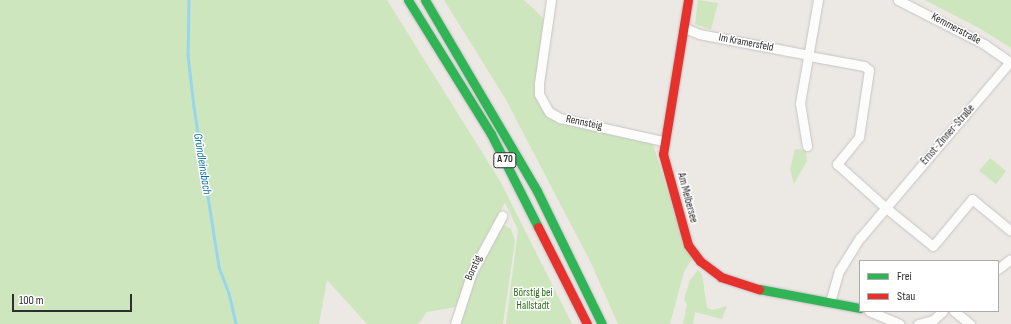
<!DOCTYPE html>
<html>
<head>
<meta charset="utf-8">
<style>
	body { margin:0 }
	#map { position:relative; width:1011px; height:324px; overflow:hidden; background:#ece8e4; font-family:"Sofia Sans Condensed",sans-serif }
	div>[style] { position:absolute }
	.green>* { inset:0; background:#cee6be }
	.stream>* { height:2.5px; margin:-1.25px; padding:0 1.25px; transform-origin:1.25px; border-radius:1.25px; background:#99d6ec }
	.roads { filter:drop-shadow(0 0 1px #c5c4c5) drop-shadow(0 0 1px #c5c4c5) }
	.street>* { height:9px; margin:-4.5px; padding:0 4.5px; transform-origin:4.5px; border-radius:4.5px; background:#fcfcfb }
	.fast>* { height:9px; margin:-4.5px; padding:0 4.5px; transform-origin:4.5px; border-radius:4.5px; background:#30b455 }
	.jam>* { height:9px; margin:-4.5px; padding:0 4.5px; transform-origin:4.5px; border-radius:4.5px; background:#e5322d }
	span { translate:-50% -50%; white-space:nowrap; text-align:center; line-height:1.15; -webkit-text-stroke:3px #fff; paint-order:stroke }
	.shield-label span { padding:1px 3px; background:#fff; border:1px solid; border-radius:3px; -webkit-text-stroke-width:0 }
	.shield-label { font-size:10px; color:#2e2e2e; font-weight:700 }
	.street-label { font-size:11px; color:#2e2e2e }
	.park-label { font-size:11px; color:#2c6e1b }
	.water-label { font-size:12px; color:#0d6fa3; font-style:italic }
	.legend { position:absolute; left:859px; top:260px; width:140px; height:52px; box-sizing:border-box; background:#fff; border:1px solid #ababab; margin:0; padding:5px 7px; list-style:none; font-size:12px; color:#2e2e2e }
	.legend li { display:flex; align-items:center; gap:8px; height:20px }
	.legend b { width:20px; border:1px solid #ababab }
	.scale { position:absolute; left:12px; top:294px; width:120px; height:18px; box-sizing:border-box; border:2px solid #2e2e2e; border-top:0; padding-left:5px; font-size:12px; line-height:14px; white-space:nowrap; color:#2e2e2e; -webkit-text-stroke:3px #fff; paint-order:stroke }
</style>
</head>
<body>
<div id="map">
	<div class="green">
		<div style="clip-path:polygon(0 0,387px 0,500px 181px,572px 324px,506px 324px,518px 230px,505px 203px,472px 261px,456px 307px,427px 312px,418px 324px,367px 324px,327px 280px,319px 324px,0 324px)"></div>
		<div style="clip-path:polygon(444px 0,524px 0,544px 19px,535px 93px,548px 116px,561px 123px,652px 141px,683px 241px,692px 259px,684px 272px,670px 324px,618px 324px,591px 263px,505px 98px)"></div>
		<div style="clip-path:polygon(698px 0,718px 3px,711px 30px,695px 24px)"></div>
		<div style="clip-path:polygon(925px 0,1011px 0,1011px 48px,979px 28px)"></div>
		<div style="clip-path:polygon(795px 149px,806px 150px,807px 161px,794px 184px,790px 169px)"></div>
		<div style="clip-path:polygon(990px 158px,1006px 171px,996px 184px,979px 171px)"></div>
		<div style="clip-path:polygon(504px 225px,511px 229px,515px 241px,503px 324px,458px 324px,467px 290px,497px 230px)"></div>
		<div style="clip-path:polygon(698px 270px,702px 274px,707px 308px,713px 310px,727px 306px,722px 319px,695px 312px,693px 324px,683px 324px,687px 304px,684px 300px,690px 280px)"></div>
	</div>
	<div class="stream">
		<div style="left:189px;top:0;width:55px;rotate:91deg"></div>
		<div style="left:188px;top:55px;width:52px;rotate:83.4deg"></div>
		<div style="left:194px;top:107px;width:162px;rotate:81.1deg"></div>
		<div style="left:219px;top:267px;width:28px;rotate:69deg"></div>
		<div style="left:229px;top:293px;width:32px;rotate:77deg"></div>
	</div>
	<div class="roads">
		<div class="street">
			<div style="left:551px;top:0;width:84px;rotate:98.2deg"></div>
			<div style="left:539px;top:83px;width:11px;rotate:90deg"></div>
			<div style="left:539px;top:94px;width:21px;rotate:61deg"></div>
			<div style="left:549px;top:112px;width:13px;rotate:29deg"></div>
			<div style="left:560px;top:118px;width:106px;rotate:12.6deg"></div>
			<div style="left:898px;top:0;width:97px;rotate:27.1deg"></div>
			<div style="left:984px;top:44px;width:33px;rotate:35deg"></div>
			<div style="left:685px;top:28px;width:15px;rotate:23deg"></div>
			<div style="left:699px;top:34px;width:112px;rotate:10.8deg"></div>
			<div style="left:809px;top:56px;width:56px;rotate:10.3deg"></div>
			<div style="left:864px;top:66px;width:6px;rotate:39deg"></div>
			<div style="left:869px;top:70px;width:68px;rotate:98.5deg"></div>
			<div style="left:859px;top:137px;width:35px;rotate:129deg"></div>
			<div style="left:837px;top:164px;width:66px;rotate:41.9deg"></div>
			<div style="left:886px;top:208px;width:60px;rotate:39deg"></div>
			<div style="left:933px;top:246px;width:61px;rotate:-50.3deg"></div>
			<div style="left:972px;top:199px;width:50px;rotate:39.4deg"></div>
			<div style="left:807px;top:146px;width:44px;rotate:-99.2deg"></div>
			<div style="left:800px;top:103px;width:105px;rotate:-80.1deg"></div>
			<div style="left:998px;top:269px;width:16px;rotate:-38deg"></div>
			<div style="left:830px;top:302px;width:32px;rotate:-74deg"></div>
			<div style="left:839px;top:271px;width:39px;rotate:-58deg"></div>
			<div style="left:860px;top:238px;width:231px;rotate:-49.6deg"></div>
			<div style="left:869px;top:311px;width:33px;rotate:23deg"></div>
			<div style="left:954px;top:311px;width:21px;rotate:39deg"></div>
			<div style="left:455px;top:324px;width:55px;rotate:-71.9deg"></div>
			<div style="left:472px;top:272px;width:64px;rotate:-61.8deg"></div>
			<div style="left:918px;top:324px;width:16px;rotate:-15deg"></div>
			<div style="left:933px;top:320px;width:13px;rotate:-42deg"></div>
		</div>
		<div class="fast">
			<div style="left:408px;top:0;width:158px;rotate:58.2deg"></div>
			<div style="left:491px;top:134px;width:104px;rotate:63.2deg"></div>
			<div style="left:425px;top:0;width:221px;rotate:59.6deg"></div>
			<div style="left:537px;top:191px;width:148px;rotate:64deg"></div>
			<div style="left:759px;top:289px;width:103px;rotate:10.7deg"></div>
		</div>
		<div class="jam">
			<div style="left:688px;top:0;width:156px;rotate:99.2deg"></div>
			<div style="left:663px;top:154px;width:94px;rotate:74.6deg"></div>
			<div style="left:688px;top:245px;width:20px;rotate:53deg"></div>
			<div style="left:700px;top:261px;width:26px;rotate:37deg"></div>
			<div style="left:721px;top:277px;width:40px;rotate:18deg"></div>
			<div style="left:538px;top:227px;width:109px;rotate:63.2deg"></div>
		</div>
	</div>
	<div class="shield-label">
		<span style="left:505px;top:160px">A 70</span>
	</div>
	<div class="street-label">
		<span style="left:956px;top:29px;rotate:28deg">Kemmerstraße</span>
		<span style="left:746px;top:43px;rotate:11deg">Im Kramersfeld</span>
		<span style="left:584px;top:123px;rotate:12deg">Rennsteig</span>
		<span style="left:948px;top:135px;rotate:-49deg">Ernst-Zinner-Straße</span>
		<span style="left:687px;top:198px;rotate:75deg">Am Melbersee</span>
		<span style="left:474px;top:268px;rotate:-66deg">Borstig</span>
	</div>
	<div class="park-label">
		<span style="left:533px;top:300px">Börstig bei<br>Hallstadt</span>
	</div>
	<div class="water-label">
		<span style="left:202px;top:164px;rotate:81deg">Gründleinsbach</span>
	</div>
	<ul class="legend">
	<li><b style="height:5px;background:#30b455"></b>Frei</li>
	<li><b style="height:5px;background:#e5322d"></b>Stau</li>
	</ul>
	<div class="scale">100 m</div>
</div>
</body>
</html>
